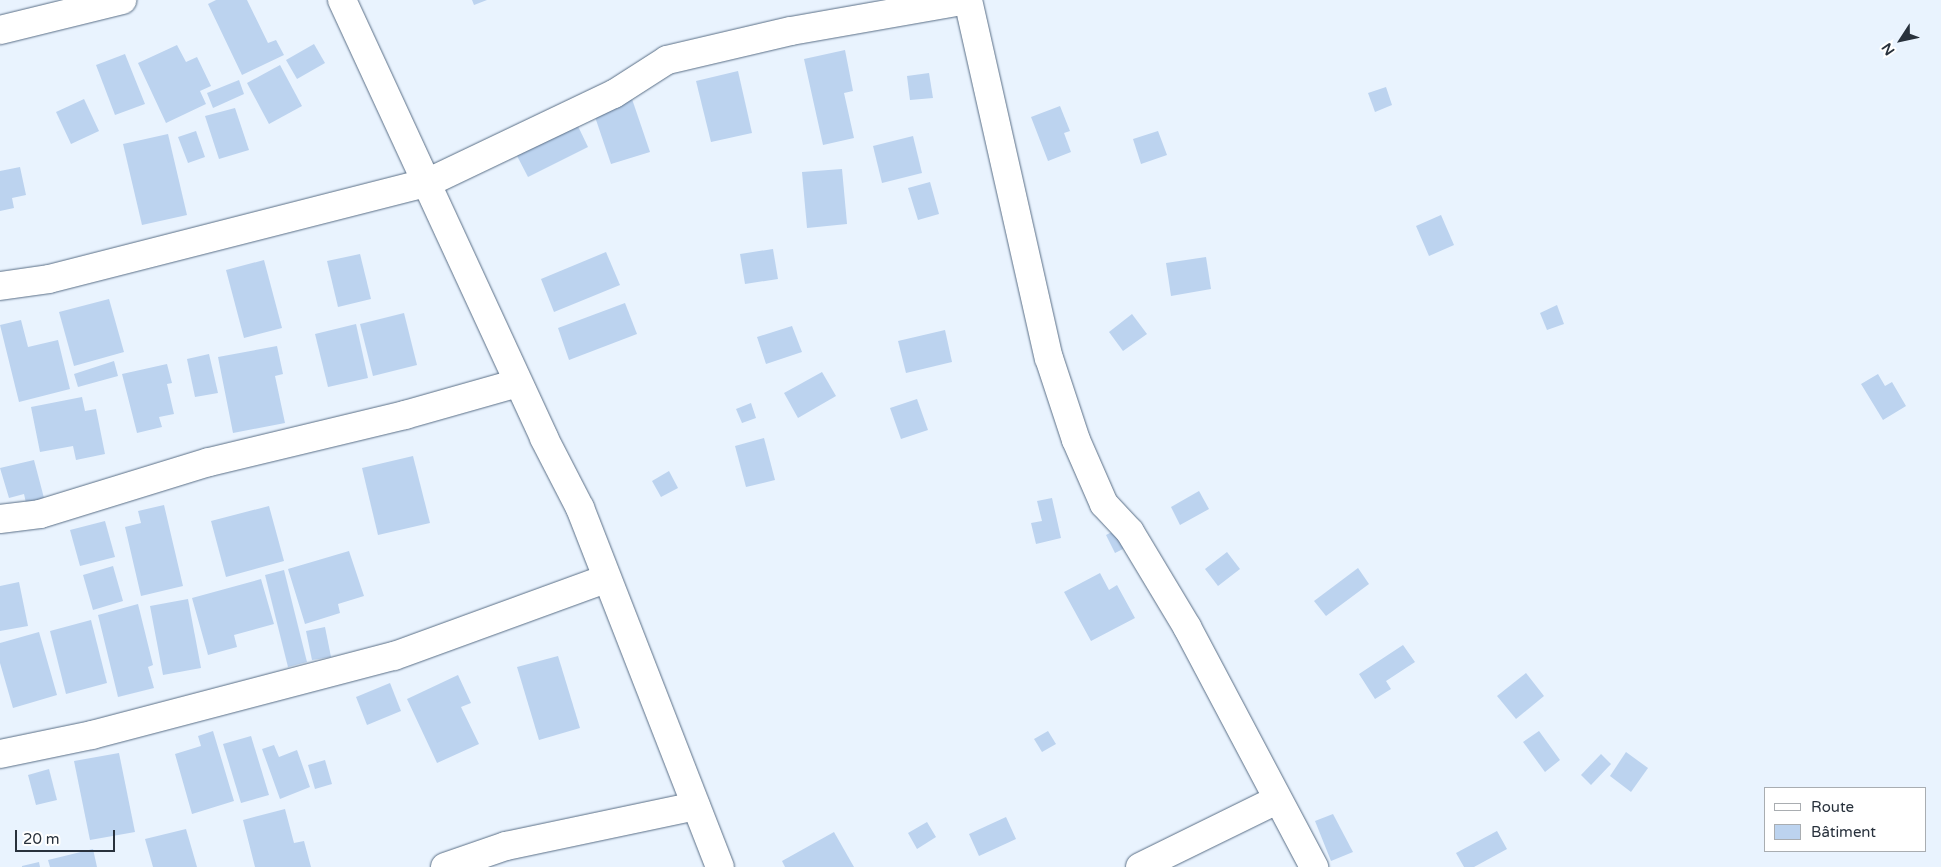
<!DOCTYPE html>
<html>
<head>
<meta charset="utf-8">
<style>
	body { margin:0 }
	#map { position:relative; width:1941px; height:867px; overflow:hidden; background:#e9f3fe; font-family:"Varela Round",sans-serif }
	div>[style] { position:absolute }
	.building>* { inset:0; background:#bcd3ef }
	.roads { filter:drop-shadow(0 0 1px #596e86) drop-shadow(0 0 1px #596e86) }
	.minor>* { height:28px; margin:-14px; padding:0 14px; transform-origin:14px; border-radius:14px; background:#fff }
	span { translate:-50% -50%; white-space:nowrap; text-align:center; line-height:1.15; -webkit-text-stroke:4px #fff; paint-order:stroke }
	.legend { position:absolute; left:1764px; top:787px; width:162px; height:65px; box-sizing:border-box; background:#fff; border:1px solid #a9adb1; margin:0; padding:6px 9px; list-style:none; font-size:15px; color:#28313c }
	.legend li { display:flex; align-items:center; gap:10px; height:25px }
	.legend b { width:25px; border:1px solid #a9adb1 }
	.north { position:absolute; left:1876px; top:15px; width:50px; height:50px; -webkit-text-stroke:4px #fff; paint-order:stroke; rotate:235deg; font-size:14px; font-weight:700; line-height:20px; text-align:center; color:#28313c }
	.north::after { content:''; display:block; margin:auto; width:18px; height:22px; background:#28313c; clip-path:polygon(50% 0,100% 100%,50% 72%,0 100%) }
	.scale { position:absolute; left:15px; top:830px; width:100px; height:22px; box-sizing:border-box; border:2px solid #28313c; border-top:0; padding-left:6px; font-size:15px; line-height:18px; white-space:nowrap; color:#28313c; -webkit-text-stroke:4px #fff; paint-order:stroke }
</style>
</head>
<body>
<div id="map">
	<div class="building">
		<div style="clip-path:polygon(216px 0,247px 0,268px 43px,276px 40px,284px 55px,242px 75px,208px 4px)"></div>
		<div style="clip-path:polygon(472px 0,487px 0,474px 5px)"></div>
		<div style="clip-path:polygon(314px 44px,325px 63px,297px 79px,286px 60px)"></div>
		<div style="clip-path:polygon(177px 45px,186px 62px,197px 57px,211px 86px,200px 91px,206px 104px,166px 123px,138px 63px)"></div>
		<div style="clip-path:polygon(845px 50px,853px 91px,844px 93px,854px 138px,823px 145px,804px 59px)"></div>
		<div style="clip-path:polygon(125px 54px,145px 104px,115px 115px,96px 65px)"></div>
		<div style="clip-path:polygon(280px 65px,302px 106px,269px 124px,247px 83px)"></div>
		<div style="clip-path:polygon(738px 71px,752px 133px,711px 142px,696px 81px)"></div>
		<div style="clip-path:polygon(929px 73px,933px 98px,910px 100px,907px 76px)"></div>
		<div style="clip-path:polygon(239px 80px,244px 94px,213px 108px,207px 93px)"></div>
		<div style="clip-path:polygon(1386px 87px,1392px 105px,1375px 112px,1368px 93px)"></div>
		<div style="clip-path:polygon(84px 99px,99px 131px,71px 144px,56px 112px)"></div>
		<div style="clip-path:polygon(632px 99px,650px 152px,611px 164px,593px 111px)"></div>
		<div style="clip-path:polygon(1060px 106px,1070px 131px,1064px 133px,1071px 152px,1048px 161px,1031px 117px)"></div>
		<div style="clip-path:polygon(235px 108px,249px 150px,219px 159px,205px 116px)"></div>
		<div style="clip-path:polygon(576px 122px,588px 147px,528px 177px,515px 152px)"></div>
		<div style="clip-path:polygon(196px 131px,205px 157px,188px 163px,178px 137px)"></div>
		<div style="clip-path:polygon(1158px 131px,1167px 155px,1141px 164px,1133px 139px)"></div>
		<div style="clip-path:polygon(168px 134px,187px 215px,142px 225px,123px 144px)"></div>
		<div style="clip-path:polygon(913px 136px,922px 173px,882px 183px,873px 146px)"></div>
		<div style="clip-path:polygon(20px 167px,26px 195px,12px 198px,14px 208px,0 211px,0 171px)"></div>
		<div style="clip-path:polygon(842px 169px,847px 224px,807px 228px,802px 172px)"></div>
		<div style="clip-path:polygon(930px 182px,939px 214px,918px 220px,908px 188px)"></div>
		<div style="clip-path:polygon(1441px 215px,1454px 245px,1429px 256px,1416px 226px)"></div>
		<div style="clip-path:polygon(773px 249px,778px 279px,745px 284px,740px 254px)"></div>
		<div style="clip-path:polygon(606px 252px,620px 285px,554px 312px,541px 279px)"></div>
		<div style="clip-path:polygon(360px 254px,371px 299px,338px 307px,327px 261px)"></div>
		<div style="clip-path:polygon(1206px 257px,1211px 289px,1171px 296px,1166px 263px)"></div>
		<div style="clip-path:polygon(264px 260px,282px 328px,244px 338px,226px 270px)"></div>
		<div style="clip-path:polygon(109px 299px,124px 352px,74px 366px,59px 312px)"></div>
		<div style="clip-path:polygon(625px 303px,637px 334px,569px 360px,558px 328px)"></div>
		<div style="clip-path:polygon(1557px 305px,1564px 324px,1547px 330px,1540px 313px)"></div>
		<div style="clip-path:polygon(404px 313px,417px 365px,373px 376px,360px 324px)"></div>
		<div style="clip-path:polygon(1132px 314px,1147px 334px,1123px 351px,1109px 332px)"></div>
		<div style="clip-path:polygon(21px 320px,28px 347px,58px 340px,70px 389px,19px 402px,0 325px)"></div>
		<div style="clip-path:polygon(356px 324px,368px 378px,328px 387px,315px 334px)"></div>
		<div style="clip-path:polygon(792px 326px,802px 352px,766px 364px,757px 337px)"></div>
		<div style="clip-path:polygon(945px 330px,952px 362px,906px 373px,898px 341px)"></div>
		<div style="clip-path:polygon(277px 346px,283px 374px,275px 376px,285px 423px,233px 433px,218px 357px)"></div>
		<div style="clip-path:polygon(209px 354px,218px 393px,195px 397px,187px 359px)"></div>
		<div style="clip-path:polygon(114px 361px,118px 376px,78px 387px,74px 374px)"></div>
		<div style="clip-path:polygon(167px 364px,172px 383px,167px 384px,174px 414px,159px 417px,162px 427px,137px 433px,122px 374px)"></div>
		<div style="clip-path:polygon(822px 372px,836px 396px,798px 418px,784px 393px)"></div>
		<div style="clip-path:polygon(1878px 374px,1885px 386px,1892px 382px,1906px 406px,1883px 420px,1861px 384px)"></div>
		<div style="clip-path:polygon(82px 397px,85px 411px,96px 409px,105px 454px,76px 460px,73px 446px,40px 452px,31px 407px)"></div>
		<div style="clip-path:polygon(917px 399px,928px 430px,901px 439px,890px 408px)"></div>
		<div style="clip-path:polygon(751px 403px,756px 418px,742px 423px,736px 409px)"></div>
		<div style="clip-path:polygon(764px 438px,775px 480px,746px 487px,735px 446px)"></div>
		<div style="clip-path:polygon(413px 456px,430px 523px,378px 535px,362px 468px)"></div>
		<div style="clip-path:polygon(34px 460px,44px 498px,26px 503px,24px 494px,9px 498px,0 468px)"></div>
		<div style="clip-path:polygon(669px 471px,678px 488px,661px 497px,652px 481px)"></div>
		<div style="clip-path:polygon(1199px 491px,1209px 509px,1180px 525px,1171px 507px)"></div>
		<div style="clip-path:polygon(1052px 498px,1061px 538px,1036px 544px,1031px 523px,1042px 521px,1037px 501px)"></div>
		<div style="clip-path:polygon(164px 505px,183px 586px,141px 596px,125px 527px,141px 523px,138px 511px)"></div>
		<div style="clip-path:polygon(269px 506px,284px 561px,226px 577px,211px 521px)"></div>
		<div style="clip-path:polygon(105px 521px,115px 557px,80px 566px,70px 530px)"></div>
		<div style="clip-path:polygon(1120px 528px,1129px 546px,1115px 553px,1106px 535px)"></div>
		<div style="clip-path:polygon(349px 551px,364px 596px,338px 604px,340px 613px,305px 624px,288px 569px)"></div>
		<div style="clip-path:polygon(1227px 552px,1240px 569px,1218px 586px,1205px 569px)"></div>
		<div style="clip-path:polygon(113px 566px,123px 601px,93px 610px,83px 575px)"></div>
		<div style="clip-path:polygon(1358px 568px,1369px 584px,1326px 616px,1314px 601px)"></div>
		<div style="clip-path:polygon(284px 570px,307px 662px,288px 667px,265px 575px)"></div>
		<div style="clip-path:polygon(1100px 573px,1109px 590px,1117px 585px,1135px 618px,1091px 641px,1064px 592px)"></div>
		<div style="clip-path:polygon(261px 579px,274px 624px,234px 635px,237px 647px,208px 655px,192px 598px)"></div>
		<div style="clip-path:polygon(19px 582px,28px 626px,0 631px,0 586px)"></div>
		<div style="clip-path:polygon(188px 599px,201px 668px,163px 675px,150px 606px)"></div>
		<div style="clip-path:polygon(138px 604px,153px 665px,148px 667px,154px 688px,118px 697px,98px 615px)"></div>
		<div style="clip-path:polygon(91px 620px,107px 683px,66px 694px,50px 631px)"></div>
		<div style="clip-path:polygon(325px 627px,331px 657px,312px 660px,306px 631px)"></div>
		<div style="clip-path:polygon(39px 632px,57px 695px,13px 708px,0 663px,0 643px)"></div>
		<div style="clip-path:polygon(1403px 645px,1415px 662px,1386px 681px,1391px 689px,1375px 699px,1359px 674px)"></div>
		<div style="clip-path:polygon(558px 656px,580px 728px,539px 740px,517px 667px)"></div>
		<div style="clip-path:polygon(1526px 673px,1544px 696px,1516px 719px,1497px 696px)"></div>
		<div style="clip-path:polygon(458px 675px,471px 703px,461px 707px,479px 744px,437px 763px,407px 699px)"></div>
		<div style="clip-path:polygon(390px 683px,401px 711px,367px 725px,356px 697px)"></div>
		<div style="clip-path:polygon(213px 731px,234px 801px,192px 814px,175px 754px,201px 746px,198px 736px)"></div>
		<div style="clip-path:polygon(1048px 731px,1056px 744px,1042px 752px,1034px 739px)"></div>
		<div style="clip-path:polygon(1539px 731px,1560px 760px,1545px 772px,1523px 742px)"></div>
		<div style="clip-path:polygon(251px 736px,269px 795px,241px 803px,223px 744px)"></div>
		<div style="clip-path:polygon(274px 745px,279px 757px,297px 750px,310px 787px,280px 799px,262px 749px)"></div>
		<div style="clip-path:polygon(1626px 752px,1648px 768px,1631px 792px,1610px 776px)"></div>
		<div style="clip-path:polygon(119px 753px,135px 832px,90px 840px,74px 761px)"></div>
		<div style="clip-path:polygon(1601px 754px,1611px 764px,1591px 785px,1581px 775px)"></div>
		<div style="clip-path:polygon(325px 760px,332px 784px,315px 789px,308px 765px)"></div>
		<div style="clip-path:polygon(49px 769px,57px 800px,36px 805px,28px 775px)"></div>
		<div style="clip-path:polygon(285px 809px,294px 843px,304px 841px,311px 867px,255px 867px,243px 820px)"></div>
		<div style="clip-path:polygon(1333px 814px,1353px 852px,1331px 861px,1315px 821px)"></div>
		<div style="clip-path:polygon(1006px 817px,1016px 839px,979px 856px,969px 834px)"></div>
		<div style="clip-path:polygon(927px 822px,936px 837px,917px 849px,908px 833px)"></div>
		<div style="clip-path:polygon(186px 829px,197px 867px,153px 867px,145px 839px)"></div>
		<div style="clip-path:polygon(1497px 831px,1507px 849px,1474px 867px,1464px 867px,1456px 853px)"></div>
		<div style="clip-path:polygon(834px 832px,854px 867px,785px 867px,782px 861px)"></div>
		<div style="clip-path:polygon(93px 849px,97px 867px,50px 867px,48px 860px)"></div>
		<div style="clip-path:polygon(39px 862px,40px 867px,22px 867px,22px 866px)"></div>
	</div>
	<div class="roads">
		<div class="minor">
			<div style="left:342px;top:0;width:482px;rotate:65.2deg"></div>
			<div style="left:544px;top:438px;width:79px;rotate:62.8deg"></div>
			<div style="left:580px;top:508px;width:385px;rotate:68.7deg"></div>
			<div style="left:968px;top:0;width:367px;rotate:77.3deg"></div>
			<div style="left:1049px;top:358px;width:86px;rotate:71.8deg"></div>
			<div style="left:1076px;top:440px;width:70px;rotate:66.4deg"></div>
			<div style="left:1104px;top:504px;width:38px;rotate:47deg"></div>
			<div style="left:1130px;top:532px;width:111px;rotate:59deg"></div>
			<div style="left:1187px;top:627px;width:272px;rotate:62.1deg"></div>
			<div style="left:0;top:30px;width:126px;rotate:-13.8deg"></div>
			<div style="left:0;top:286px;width:49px;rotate:-8.1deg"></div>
			<div style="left:49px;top:279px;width:390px;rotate:-14.3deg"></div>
			<div style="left:427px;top:183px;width:207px;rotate:-25.5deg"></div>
			<div style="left:614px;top:94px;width:63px;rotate:-32.7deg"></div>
			<div style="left:667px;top:60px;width:127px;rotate:-13.2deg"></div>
			<div style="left:791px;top:31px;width:178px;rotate:-10deg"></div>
			<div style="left:0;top:519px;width:40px;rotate:-7.1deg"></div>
			<div style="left:40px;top:514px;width:177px;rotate:-17.1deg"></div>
			<div style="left:209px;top:462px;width:202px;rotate:-13.5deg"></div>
			<div style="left:405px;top:415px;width:117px;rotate:-15.8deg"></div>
			<div style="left:0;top:754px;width:94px;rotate:-11.7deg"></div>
			<div style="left:92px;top:735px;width:312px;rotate:-14.7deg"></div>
			<div style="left:394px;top:656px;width:226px;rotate:-20deg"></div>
			<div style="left:445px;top:867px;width:65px;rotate:-19deg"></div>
			<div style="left:506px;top:846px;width:194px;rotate:-11.9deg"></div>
			<div style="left:1140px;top:867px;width:153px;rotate:-26.1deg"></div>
		</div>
	</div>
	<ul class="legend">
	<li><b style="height:6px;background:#fff"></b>Route</li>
	<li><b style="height:14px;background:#bcd3ef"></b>Bâtiment</li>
	</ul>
	<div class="north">N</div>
	<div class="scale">20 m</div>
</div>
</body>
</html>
